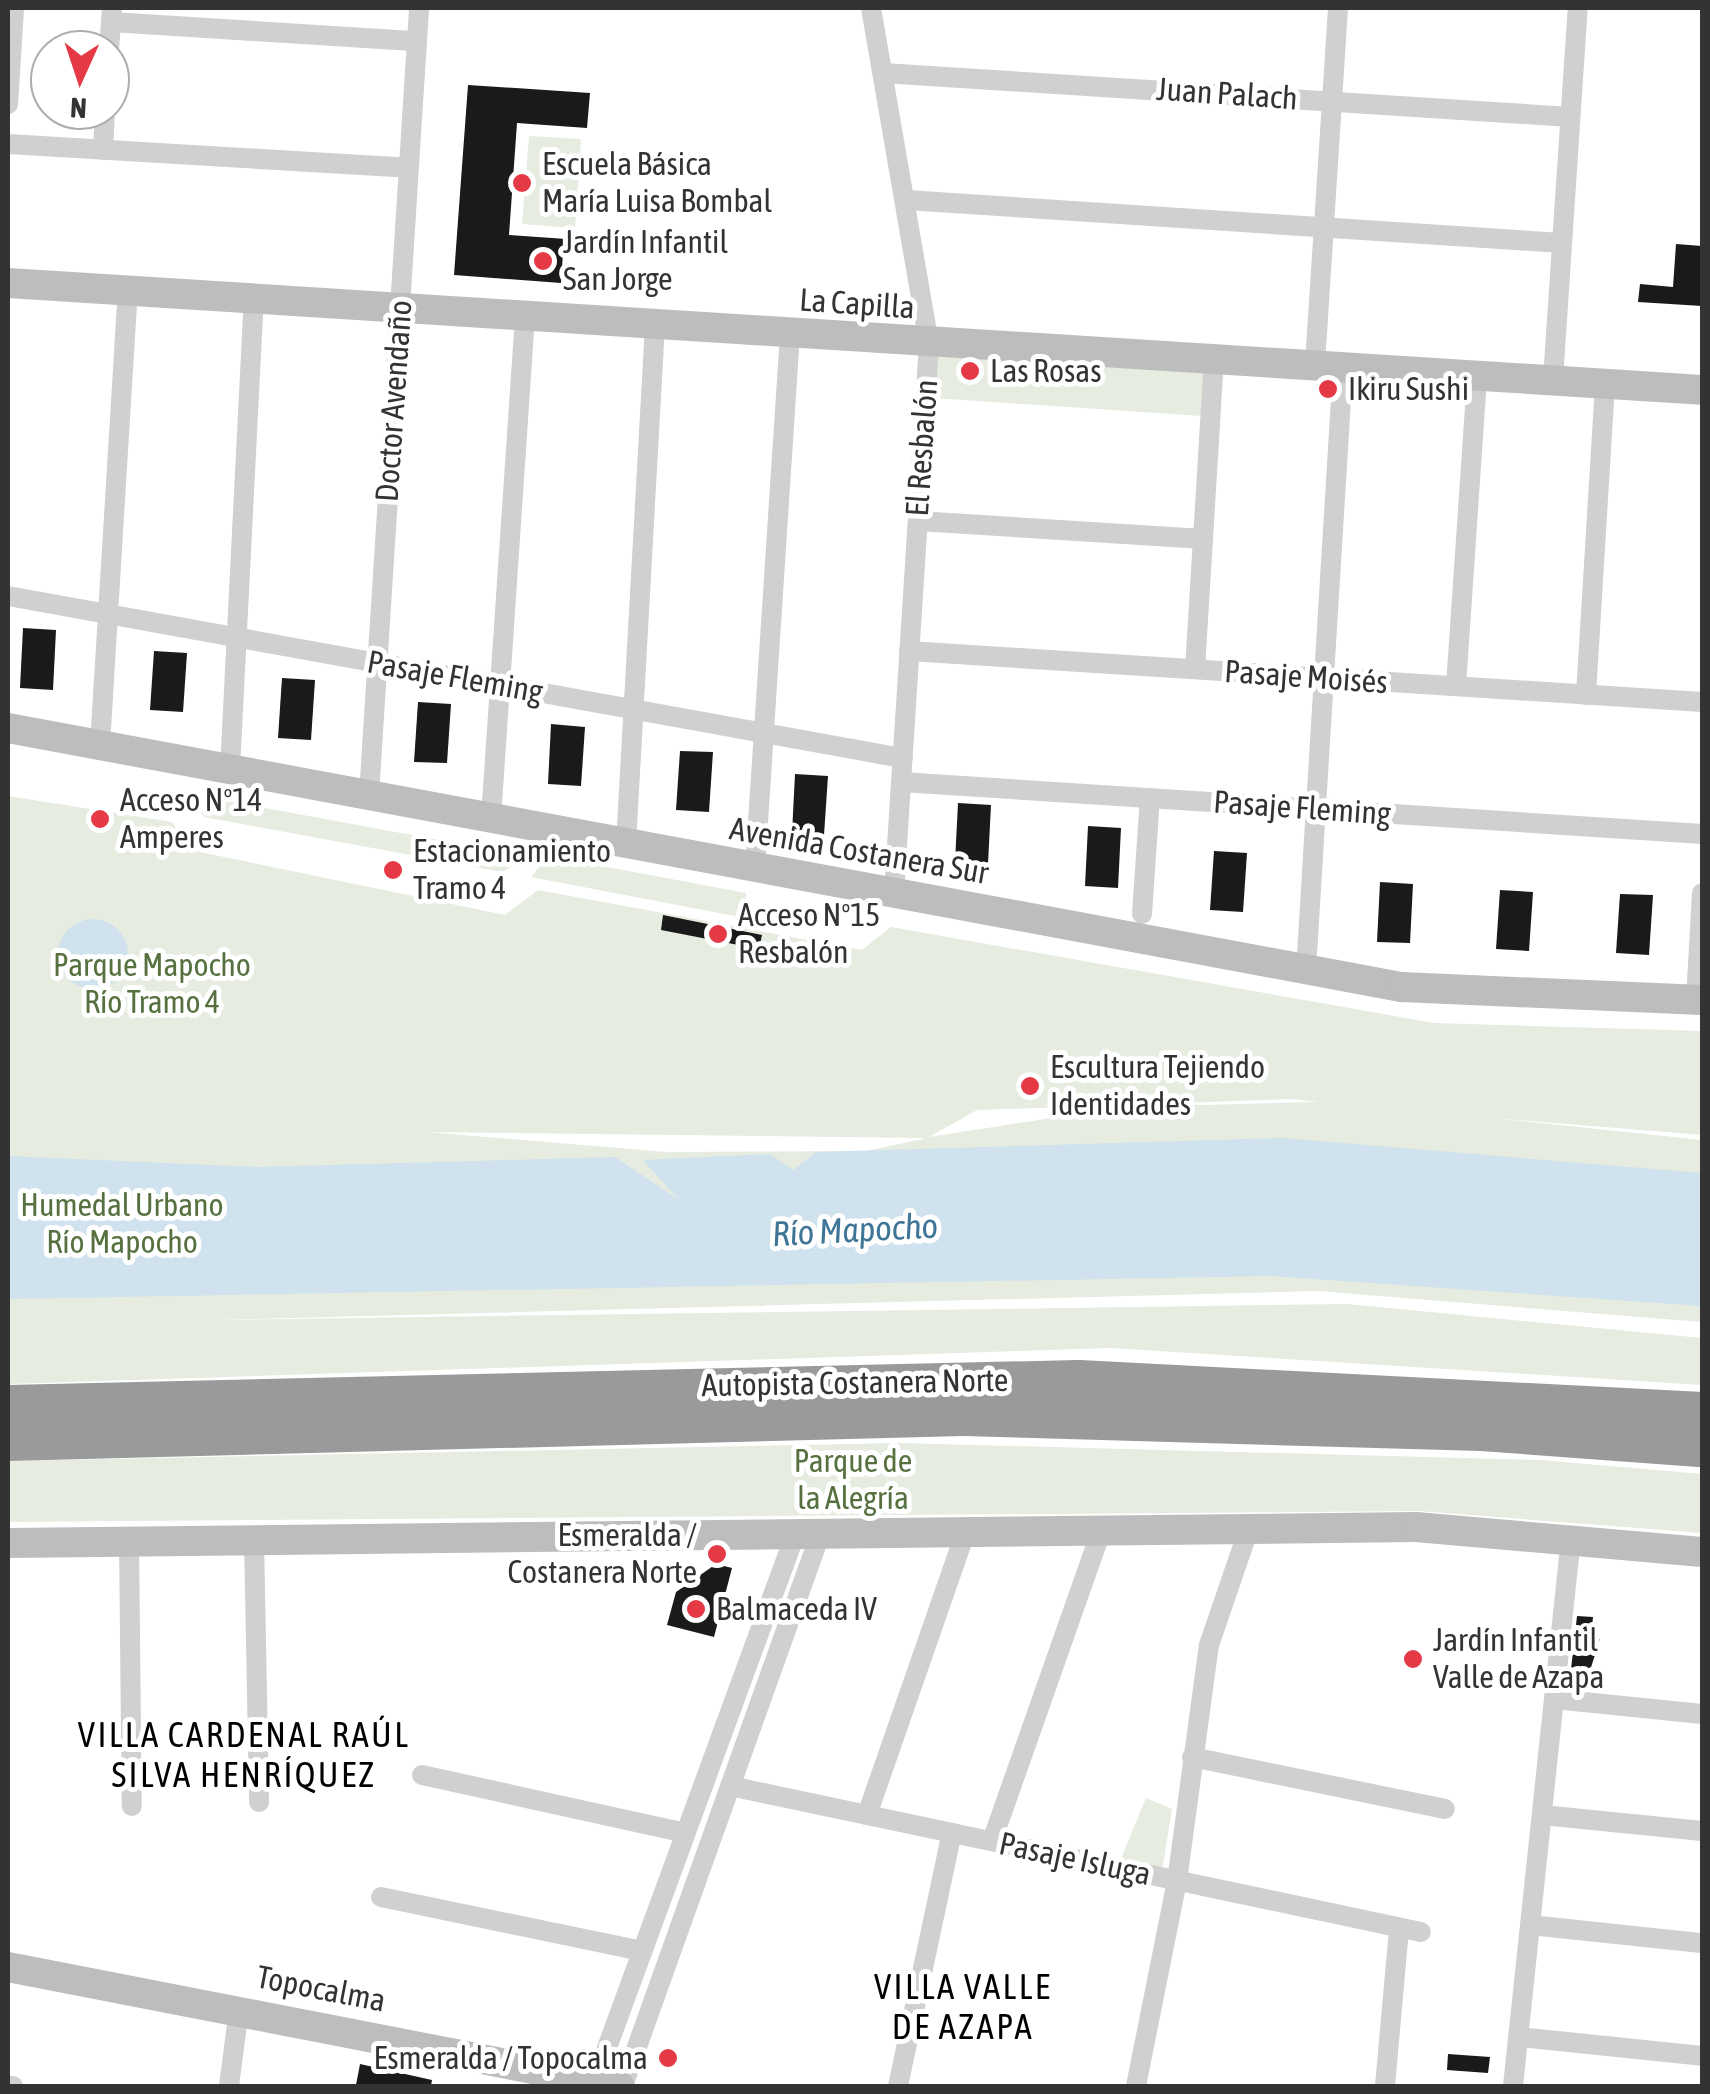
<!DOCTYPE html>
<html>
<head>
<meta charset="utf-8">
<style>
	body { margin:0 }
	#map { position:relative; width:1710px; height:2094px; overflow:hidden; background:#fff; font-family:"Asap Condensed",sans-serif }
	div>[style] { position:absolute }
	.green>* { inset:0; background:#e6ecdf }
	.water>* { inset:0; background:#cfe2ee }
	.round { border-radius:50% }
	.building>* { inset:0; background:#1a1a1a }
	.street>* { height:20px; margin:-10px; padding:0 10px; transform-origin:10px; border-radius:10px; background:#d0d0d0 }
	.secondary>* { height:30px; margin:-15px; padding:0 15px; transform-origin:15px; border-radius:15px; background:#bdbdbd }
	.highway>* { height:40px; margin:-20px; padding:0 20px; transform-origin:20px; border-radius:20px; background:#9a9a9a }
	.dots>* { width:28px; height:28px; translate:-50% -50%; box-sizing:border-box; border:5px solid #fff; border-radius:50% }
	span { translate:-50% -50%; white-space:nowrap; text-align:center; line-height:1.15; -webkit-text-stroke:10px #fff; paint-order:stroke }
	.street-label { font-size:32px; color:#333 }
	.poi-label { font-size:32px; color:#333 }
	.left { translate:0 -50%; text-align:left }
	.right { translate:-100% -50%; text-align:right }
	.park-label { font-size:32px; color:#56703f }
	.water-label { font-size:35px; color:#3f7597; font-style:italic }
	.neighbourhood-label { font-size:35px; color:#000; letter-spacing:2.5px }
	.frame { position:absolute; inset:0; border:10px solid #333; pointer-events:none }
	.north { position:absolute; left:30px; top:30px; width:100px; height:100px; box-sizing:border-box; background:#fff; border:2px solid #adadad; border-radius:50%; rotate:183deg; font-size:28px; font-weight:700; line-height:40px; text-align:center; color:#333 }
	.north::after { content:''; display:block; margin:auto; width:35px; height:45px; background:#e63946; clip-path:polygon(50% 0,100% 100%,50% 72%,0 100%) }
</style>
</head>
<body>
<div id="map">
	<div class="green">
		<div style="clip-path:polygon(529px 136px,581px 139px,575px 228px,522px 224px)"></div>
		<div style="clip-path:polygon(936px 355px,1205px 373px,1202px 416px,933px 398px)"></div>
		<div style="clip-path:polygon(189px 794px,526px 856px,527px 856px,503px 872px,204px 817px)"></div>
		<div style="clip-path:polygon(evenodd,8px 796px,172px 822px,190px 850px,505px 915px,538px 890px,862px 950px,891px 927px,1434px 1023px,1702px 1031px,1702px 1135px,1493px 1118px,1702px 1140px,1702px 1322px,1317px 1291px,213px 1320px,1347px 1304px,1702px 1338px,1702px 1385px,1111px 1348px,8px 1384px,8px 796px,1292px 1099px,1318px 1102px,1124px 1107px,929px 1137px,977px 1110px,1292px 1099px,8px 796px,427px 1132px,922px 1138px,923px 1139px,866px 1151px,666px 1152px,427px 1132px)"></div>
		<div style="clip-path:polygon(548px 856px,746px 893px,745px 918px,531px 877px)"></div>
		<div style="clip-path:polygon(899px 1443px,1540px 1460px,1702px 1474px,1702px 1533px,1418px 1511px,8px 1522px,8px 1461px)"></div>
		<div style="clip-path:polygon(1146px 1798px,1172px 1809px,1162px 1871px,1120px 1861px)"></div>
	</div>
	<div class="water">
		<div class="round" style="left:58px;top:919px;width:70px;height:70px"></div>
		<div style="clip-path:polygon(1282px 1138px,1702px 1173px,1702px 1306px,1270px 1276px,8px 1299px,8px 1156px,256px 1167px,615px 1157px,678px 1199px,643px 1160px,770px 1154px,793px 1170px,816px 1152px)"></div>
	</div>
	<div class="building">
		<div style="clip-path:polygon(468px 85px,590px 93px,587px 128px,517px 123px,509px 235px,581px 240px,580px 255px,563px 253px,561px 283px,454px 275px)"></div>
		<div style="clip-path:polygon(1676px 244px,1702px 246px,1702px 306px,1638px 302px,1640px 284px,1673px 287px)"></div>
		<div style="clip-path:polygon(23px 628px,56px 630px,53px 690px,20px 688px)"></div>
		<div style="clip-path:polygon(154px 651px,187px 653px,183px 712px,150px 710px)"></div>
		<div style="clip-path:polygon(282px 678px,315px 680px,311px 740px,278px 738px)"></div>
		<div style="clip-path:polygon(418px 702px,451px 704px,447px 763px,414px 762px)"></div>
		<div style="clip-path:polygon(551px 724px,585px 727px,581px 786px,548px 784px)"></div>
		<div style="clip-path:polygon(680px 751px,713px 752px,709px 812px,676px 810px)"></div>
		<div style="clip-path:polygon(795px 774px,828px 776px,824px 835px,792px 833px)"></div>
		<div style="clip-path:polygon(958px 803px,991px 805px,988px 864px,955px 862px)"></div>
		<div style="clip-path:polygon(1088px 826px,1121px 828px,1118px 888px,1085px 886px)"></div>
		<div style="clip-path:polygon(1214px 851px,1247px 853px,1243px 912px,1210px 910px)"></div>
		<div style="clip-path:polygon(1380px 882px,1413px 884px,1410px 943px,1377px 942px)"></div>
		<div style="clip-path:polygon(1500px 890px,1533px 892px,1529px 951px,1496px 949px)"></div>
		<div style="clip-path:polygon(1620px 894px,1653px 895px,1649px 955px,1616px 953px)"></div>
		<div style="clip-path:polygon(663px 915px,762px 935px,759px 949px,661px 930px)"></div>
		<div style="clip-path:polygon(716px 1564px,732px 1568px,714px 1637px,667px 1625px,676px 1592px)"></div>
		<div style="clip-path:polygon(1577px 1616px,1593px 1617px,1591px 1638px,1600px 1639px,1587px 1680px,1570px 1678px)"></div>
		<div style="clip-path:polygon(1448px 2054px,1490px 2057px,1488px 2073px,1447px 2070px)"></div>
		<div style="clip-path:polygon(360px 2064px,432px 2080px,431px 2086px,356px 2085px)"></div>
	</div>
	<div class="street">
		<div style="left:871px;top:8px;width:341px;rotate:80.2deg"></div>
		<div style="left:929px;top:344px;width:550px;rotate:93.65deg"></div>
		<div style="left:111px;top:22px;width:306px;rotate:3.6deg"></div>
		<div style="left:109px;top:50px;width:42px;rotate:-85.9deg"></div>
		<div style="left:883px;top:73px;width:688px;rotate:3.66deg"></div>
		<div style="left:8px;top:104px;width:96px;rotate:-86.4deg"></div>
		<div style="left:8px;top:144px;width:401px;rotate:3.4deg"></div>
		<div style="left:103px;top:150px;width:40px;rotate:-87.1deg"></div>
		<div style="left:906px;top:200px;width:657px;rotate:3.75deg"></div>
		<div style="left:1315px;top:364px;width:357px;rotate:-86.3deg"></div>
		<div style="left:1553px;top:380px;width:373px;rotate:-86.2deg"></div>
		<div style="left:918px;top:521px;width:286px;rotate:3.6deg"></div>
		<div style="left:8px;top:596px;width:909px;rotate:10.27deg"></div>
		<div style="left:909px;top:651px;width:795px;rotate:3.68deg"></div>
		<div style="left:1195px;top:669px;width:311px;rotate:-86.5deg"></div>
		<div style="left:1456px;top:686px;width:312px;rotate:-86.1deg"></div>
		<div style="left:1586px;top:695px;width:313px;rotate:-86.5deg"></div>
		<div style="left:100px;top:745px;width:455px;rotate:-86.5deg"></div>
		<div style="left:230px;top:769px;width:471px;rotate:-87.1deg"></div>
		<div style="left:901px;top:782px;width:803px;rotate:3.71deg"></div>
		<div style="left:369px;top:795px;width:789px;rotate:-86.36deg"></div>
		<div style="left:491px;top:818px;width:502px;rotate:-86.12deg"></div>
		<div style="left:626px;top:844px;width:520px;rotate:-86.8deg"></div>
		<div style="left:755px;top:868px;width:535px;rotate:-86.25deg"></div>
		<div style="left:1142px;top:914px;width:116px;rotate:-86.1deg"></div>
		<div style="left:1306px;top:970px;width:605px;rotate:-86.49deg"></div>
		<div style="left:1696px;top:1000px;width:107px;rotate:-86.8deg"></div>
		<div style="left:254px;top:1538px;width:264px;rotate:88.9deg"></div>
		<div style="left:129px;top:1540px;width:266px;rotate:89.4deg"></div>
		<div style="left:1554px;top:1699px;width:149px;rotate:5.8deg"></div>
		<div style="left:1192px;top:1757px;width:258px;rotate:11.6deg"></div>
		<div style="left:422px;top:1775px;width:269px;rotate:12.4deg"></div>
		<div style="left:730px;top:1786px;width:706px;rotate:11.93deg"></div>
		<div style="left:867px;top:1815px;width:298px;rotate:-70.8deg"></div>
		<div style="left:1542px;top:1815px;width:161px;rotate:5.7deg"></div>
		<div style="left:992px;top:1841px;width:328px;rotate:-70.6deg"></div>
		<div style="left:381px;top:1897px;width:267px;rotate:11.7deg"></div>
		<div style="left:1530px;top:1925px;width:173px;rotate:6deg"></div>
		<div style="left:1519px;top:2037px;width:184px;rotate:5.9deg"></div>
		<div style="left:8px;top:2086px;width:5px"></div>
		<div style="left:229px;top:2086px;width:78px;rotate:-82.6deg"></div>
		<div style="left:593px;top:2086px;width:587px;rotate:-69.87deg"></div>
		<div style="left:623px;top:2086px;width:585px;rotate:-70.33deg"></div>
		<div style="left:898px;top:2086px;width:259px;rotate:-78deg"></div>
		<div style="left:1136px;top:2086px;width:209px;rotate:-78.7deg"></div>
		<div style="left:1177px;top:1881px;width:238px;rotate:-82.3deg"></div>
		<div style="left:1209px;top:1645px;width:120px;rotate:-71.1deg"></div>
		<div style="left:1385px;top:2086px;width:159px;rotate:-84.9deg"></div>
		<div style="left:1513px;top:2086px;width:551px;rotate:-83.96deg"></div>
	</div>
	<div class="secondary">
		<div style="left:8px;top:283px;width:1697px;rotate:3.61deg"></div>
		<div style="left:8px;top:728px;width:1418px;rotate:10.53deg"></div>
		<div style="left:1402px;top:987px;width:300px;rotate:2.5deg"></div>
		<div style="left:8px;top:1543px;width:1408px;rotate:-0.65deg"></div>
		<div style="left:1416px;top:1527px;width:287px;rotate:5deg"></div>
		<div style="left:8px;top:1967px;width:623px;rotate:11deg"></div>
	</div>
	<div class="highway">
		<div style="left:8px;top:1405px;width:1071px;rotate:-1.34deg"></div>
		<div style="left:1079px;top:1380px;width:624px;rotate:2.94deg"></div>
		<div style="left:8px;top:1441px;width:955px;rotate:-1.5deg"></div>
		<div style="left:963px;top:1416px;width:519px;rotate:1.66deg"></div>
		<div style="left:1482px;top:1431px;width:221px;rotate:4.2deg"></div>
	</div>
	<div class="dots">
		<div style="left:522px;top:183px;background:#e63946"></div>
		<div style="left:543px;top:261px;background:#e63946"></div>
		<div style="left:970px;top:371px;background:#e63946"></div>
		<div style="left:1328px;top:389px;background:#e63946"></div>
		<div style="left:100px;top:819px;background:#e63946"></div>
		<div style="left:393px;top:870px;background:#e63946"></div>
		<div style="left:718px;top:934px;background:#e63946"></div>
		<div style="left:1030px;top:1086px;background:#e63946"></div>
		<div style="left:717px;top:1554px;background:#e63946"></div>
		<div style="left:696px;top:1609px;background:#e63946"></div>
		<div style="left:1413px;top:1659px;background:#e63946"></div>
		<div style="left:668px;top:2058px;background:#e63946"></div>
	</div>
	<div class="street-label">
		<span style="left:1227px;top:94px;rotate:4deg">Juan Palach</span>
		<span style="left:857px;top:304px;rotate:4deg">La Capilla</span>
		<span style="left:394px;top:401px;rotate:-86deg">Doctor Avendaño</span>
		<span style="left:922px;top:448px;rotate:-86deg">El Resbalón</span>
		<span style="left:455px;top:677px;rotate:10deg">Pasaje Fleming</span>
		<span style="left:1306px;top:677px;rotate:4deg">Pasaje Moisés</span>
		<span style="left:1302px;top:808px;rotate:4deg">Pasaje Fleming</span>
		<span style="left:859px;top:851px;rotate:10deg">Avenida Costanera Sur</span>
		<span style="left:855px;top:1383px;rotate:-1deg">Autopista Costanera Norte</span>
		<span style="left:1075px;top:1859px;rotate:12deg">Pasaje Isluga</span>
		<span style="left:321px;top:1989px;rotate:11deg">Topocalma</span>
	</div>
	<div class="poi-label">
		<span class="left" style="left:542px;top:183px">Escuela Básica<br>María Luisa Bombal</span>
		<span class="left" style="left:563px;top:261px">Jardín Infantil<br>San Jorge</span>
		<span class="left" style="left:990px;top:371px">Las Rosas</span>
		<span class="left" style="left:1348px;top:389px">Ikiru Sushi</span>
		<span class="left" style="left:120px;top:819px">Acceso N°14<br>Amperes</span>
		<span class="left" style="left:413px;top:870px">Estacionamiento<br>Tramo 4</span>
		<span class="left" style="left:738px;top:934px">Acceso N°15<br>Resbalón</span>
		<span class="left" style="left:1050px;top:1086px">Escultura Tejiendo<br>Identidades</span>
		<span class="right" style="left:697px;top:1554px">Esmeralda /<br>Costanera Norte</span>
		<span class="left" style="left:716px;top:1609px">Balmaceda IV</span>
		<span class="left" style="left:1433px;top:1659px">Jardín Infantil<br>Valle de Azapa</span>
		<span class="right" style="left:648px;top:2058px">Esmeralda / Topocalma</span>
	</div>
	<div class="park-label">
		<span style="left:152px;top:984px">Parque Mapocho<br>Río Tramo 4</span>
		<span style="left:122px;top:1224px">Humedal Urbano<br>Río Mapocho</span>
		<span style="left:853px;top:1480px">Parque de<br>la Alegría</span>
	</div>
	<div class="water-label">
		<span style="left:855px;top:1229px;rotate:-3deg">Río Mapocho</span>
	</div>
	<div class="neighbourhood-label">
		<span style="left:244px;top:1754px">VILLA CARDENAL RAÚL<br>SILVA HENRÍQUEZ</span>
		<span style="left:963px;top:2006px">VILLA VALLE<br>DE AZAPA</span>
	</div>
	<div class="frame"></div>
	<div class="north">N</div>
</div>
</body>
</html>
